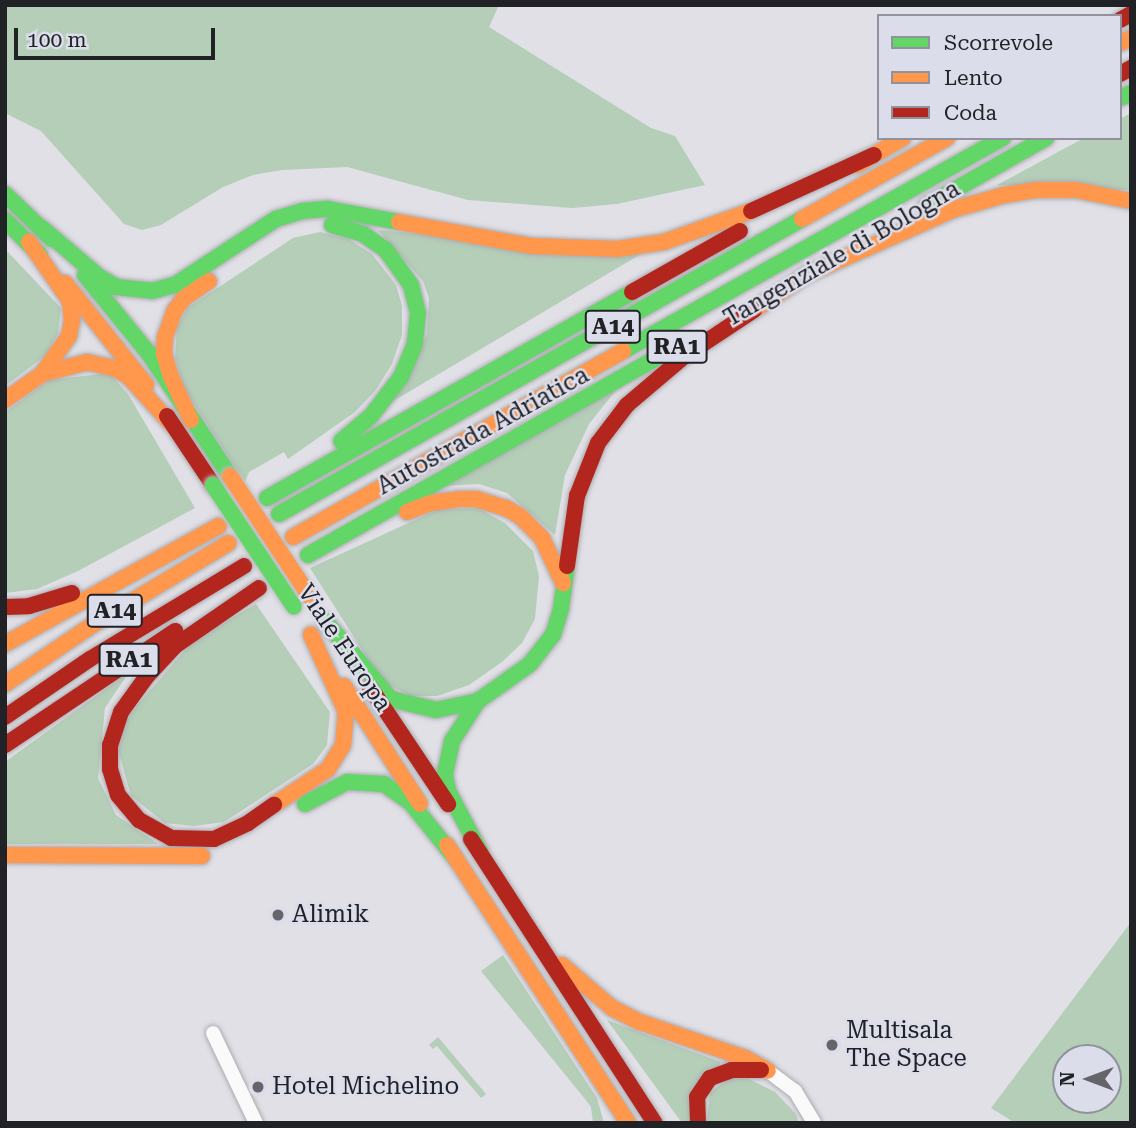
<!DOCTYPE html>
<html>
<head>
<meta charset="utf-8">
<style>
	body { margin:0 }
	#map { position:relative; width:1136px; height:1128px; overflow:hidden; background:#e0e0e6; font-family:"Roboto Serif",serif }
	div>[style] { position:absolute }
	.green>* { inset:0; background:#b5ceb8 }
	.roads { filter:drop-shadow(0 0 2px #acacb1) drop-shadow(0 0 2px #acacb1) }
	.street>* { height:14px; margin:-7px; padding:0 7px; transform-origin:7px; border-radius:7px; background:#fafafb }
	.fast>* { height:16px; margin:-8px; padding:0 8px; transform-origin:8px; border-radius:8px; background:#63d668 }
	.slow>* { height:16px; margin:-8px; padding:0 8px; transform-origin:8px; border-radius:8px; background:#ff974d }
	.jam>* { height:16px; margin:-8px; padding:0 8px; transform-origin:8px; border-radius:8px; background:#b3261e }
	.bridges { filter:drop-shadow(0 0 2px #bbbbbe) drop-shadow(0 0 2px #bbbbbe) }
	.fast-bridge>* { height:16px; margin:-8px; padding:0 8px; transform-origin:8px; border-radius:8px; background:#63d668 }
	.slow-bridge>* { height:16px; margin:-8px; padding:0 8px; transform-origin:8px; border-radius:8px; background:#ff974d }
	.dots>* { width:19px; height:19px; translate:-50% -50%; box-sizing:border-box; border:4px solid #dcddea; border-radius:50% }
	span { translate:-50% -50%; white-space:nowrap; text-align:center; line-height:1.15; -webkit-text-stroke:5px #dcddea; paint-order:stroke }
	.shield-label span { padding:2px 5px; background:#dcddea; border:2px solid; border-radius:5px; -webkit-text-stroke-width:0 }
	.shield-label { font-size:23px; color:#212226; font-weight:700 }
	.street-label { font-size:24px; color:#212226 }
	.poi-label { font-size:24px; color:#212226 }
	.left { translate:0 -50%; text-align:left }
	.frame { position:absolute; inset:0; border:7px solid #212226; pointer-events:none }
	.legend { position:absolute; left:877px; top:14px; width:245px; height:126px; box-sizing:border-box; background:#dcddea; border:2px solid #91929c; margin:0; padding:9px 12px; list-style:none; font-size:21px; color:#212226 }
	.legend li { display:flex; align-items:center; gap:14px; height:35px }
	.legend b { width:35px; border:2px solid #91929c }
	.north { position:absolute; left:1052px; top:1044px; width:70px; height:70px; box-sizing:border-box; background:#dcddea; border:2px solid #91929c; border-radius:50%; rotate:270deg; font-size:19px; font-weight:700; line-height:28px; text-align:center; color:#212226 }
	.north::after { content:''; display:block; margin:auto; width:24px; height:32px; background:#646469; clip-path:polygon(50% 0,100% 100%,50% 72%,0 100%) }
	.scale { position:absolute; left:14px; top:28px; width:201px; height:32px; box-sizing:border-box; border:4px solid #212226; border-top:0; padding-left:9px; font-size:21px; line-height:24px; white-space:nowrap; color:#212226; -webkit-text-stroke:5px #dcddea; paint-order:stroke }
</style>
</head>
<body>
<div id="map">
	<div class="green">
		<div style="clip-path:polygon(5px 5px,499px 5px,489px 27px,651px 128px,675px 136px,705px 185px,617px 204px,572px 208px,468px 200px,347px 167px,282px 170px,253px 175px,223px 187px,161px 225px,142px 230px,124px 224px,41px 131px,5px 113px)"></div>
		<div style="clip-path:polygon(1131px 113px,1131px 190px,997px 185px,1084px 138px,1120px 138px,1120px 119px)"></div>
		<div style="clip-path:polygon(378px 230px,641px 254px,395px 400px,427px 334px,429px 298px,423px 281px)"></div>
		<div style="clip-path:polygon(320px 232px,348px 239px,372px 254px,396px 285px,402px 306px,402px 335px,392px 364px,375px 391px,355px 412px,288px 459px,284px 452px,249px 472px,245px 482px,184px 389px,175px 358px,177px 328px,187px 308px,293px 238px)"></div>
		<div style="clip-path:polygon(5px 249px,61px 308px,58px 334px,45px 356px,5px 386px)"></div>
		<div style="clip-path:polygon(109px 373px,128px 394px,195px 508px,78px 571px,37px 589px,5px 593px,5px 412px,49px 380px)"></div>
		<div style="clip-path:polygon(620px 385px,589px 424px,565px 475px,555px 535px,507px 493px,479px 484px,444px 486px)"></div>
		<div style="clip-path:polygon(478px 508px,505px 523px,533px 551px,539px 576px,535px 619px,522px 643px,502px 662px,469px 685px,437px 696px,410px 696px,382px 681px,310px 568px,439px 509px)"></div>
		<div style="clip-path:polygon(256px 604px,330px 712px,327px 745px,313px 764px,224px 822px,194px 826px,165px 823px,131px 796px,118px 750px,128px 716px,194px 640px)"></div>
		<div style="clip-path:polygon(129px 672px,105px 708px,98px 778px,116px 815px,158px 844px,5px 844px,5px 762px)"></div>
		<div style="clip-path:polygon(evenodd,1131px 922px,1131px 1123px,1015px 1123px,991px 1108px,1131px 922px,1066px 1058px,1108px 1058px,1108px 1100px,1066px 1100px,1066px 1058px)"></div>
		<div style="clip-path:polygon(503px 955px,597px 1098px,604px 1123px,593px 1123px,591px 1107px,585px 1099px,481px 971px)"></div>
		<div style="clip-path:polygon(607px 1020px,721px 1062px,688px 1123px,682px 1123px)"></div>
		<div style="clip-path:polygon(438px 1037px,486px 1094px,481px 1098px,437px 1046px,433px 1049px,429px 1045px)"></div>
		<div style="clip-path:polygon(730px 1078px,749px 1079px,775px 1092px,796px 1114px,799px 1123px,707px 1123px,710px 1092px)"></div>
	</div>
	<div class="roads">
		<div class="street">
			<div style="left:213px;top:1033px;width:100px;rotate:64.5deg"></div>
			<div style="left:768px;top:1071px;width:34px;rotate:37deg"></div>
			<div style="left:795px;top:1091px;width:37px;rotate:59deg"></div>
		</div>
		<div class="fast">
			<div style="left:1120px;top:98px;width:12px;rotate:-24deg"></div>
			<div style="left:5px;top:194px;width:65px;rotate:43.8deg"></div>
			<div style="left:926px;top:206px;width:138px;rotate:-29.5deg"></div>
			<div style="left:5px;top:220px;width:49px;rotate:45deg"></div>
			<div style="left:332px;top:225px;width:32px;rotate:16deg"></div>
			<div style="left:363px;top:234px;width:28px;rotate:35deg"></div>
			<div style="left:386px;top:250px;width:43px;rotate:54.5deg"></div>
			<div style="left:411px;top:285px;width:29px;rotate:76deg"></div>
			<div style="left:418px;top:313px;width:31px;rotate:96deg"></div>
			<div style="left:415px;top:344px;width:36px;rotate:113deg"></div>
			<div style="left:401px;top:377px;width:49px;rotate:127.6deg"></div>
			<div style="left:371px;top:416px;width:39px;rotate:140deg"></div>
			<div style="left:42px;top:228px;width:74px;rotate:40.6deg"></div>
			<div style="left:98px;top:276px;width:21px;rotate:31deg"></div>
			<div style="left:116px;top:287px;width:36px;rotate:6deg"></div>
			<div style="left:152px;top:291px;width:24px;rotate:-15deg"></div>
			<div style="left:175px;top:285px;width:121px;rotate:-33.2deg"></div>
			<div style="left:276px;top:219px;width:28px;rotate:-17deg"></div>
			<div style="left:303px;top:211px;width:25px;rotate:-5deg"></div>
			<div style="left:328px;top:209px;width:72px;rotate:10.4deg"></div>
			<div style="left:85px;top:275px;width:103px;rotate:50.9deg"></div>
			<div style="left:150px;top:355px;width:145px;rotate:56.5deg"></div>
			<div style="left:623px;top:351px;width:436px;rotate:-29.3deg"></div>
			<div style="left:267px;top:498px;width:419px;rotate:-29.4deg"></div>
			<div style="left:279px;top:514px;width:600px;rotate:-29.43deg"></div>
			<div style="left:308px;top:555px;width:417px;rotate:-29.5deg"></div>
			<div style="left:325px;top:621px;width:102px;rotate:49.8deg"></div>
			<div style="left:391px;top:699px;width:46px;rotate:13.7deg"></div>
			<div style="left:436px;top:710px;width:43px;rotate:-12.1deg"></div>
			<div style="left:478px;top:701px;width:64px;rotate:-35.4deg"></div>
			<div style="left:530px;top:664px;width:37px;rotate:-52deg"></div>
			<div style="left:553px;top:635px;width:28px;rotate:-73deg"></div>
			<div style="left:561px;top:608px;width:42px;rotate:-81.9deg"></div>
			<div style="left:478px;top:701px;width:48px;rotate:123deg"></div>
			<div style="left:452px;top:741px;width:35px;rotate:102deg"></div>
			<div style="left:445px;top:775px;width:16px;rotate:79deg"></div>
			<div style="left:448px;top:791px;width:70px;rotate:62deg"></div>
			<div style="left:305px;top:804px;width:47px;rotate:-27.6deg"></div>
			<div style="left:347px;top:782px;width:37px;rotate:3deg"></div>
			<div style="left:384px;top:784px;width:33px;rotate:35deg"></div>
			<div style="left:411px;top:803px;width:72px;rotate:51.2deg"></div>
		</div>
		<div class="slow">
			<div style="left:1120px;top:43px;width:12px;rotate:-24deg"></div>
			<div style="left:857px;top:165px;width:53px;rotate:-30.4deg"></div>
			<div style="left:802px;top:219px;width:166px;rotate:-29.2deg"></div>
			<div style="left:399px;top:222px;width:134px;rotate:10.3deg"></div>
			<div style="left:531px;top:246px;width:87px;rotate:2deg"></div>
			<div style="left:618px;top:249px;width:47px;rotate:-8.7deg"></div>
			<div style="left:664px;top:242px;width:92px;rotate:-19.6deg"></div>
			<div style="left:65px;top:283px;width:130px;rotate:51.5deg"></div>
			<div style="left:754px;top:310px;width:63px;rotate:-33.9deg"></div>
			<div style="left:806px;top:275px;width:163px;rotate:-23.9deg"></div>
			<div style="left:955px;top:209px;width:51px;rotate:-15.9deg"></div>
			<div style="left:1004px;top:195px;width:33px;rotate:-9deg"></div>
			<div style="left:1037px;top:190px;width:39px"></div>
			<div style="left:1076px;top:190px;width:56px;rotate:11.3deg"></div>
			<div style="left:42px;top:374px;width:47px;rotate:-14.9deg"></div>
			<div style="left:87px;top:362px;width:28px;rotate:13deg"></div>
			<div style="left:114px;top:368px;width:16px;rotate:30deg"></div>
			<div style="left:128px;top:376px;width:73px;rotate:47.8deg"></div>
			<div style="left:5px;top:400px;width:45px;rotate:-35.1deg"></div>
			<div style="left:42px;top:374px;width:47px;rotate:-54.6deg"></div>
			<div style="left:69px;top:336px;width:15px;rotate:-79deg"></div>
			<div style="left:72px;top:321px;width:20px;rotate:-96deg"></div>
			<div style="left:70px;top:301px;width:72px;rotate:-124.8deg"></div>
			<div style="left:191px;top:420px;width:47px;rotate:-114.9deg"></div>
			<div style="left:171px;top:377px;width:24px;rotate:-107deg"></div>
			<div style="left:164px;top:354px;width:17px;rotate:-87deg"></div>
			<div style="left:165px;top:337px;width:29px;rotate:-70deg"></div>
			<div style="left:175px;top:310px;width:15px;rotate:-53deg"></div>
			<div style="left:184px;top:298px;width:30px;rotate:-34deg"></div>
			<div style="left:407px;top:512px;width:26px;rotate:-21deg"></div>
			<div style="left:431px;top:503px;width:28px;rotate:-8deg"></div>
			<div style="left:459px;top:499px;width:17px"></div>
			<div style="left:476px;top:499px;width:31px;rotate:17deg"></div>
			<div style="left:506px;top:508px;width:16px;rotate:30deg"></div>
			<div style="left:520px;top:516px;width:31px;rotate:45deg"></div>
			<div style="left:542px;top:538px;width:50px;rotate:65deg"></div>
			<div style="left:293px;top:537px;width:379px;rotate:-29.4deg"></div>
			<div style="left:5px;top:644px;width:244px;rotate:-28.9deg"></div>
			<div style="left:5px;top:684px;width:107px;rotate:-34deg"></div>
			<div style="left:94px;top:624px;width:157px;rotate:-31deg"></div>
			<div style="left:344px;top:686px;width:140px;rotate:57.2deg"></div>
			<div style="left:274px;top:805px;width:65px;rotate:-33.7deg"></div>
			<div style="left:328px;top:769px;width:28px;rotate:-58deg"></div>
			<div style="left:343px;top:745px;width:33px;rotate:-85deg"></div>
			<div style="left:346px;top:712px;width:85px;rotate:-114.4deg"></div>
			<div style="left:447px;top:845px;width:332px;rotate:56.9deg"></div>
			<div style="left:5px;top:855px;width:197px;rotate:0.3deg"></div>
			<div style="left:562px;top:965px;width:66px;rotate:40.7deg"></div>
			<div style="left:612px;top:1008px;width:31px;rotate:27deg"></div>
			<div style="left:640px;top:1022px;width:111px;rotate:18.9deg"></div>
			<div style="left:745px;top:1058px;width:26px;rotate:29deg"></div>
		</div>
		<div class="jam">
			<div style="left:1120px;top:20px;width:13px;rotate:-29deg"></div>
			<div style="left:1120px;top:74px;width:13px;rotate:-29deg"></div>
			<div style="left:751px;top:211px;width:135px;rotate:-24.5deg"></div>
			<div style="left:632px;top:292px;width:124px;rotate:-29.5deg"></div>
			<div style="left:167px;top:416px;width:83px;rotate:56.3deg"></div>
			<div style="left:567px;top:566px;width:71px;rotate:-81.9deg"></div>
			<div style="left:577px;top:496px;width:57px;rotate:-68.4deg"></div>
			<div style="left:598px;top:443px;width:48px;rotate:-52.7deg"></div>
			<div style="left:627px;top:405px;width:77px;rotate:-40.3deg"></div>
			<div style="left:686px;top:355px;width:82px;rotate:-33.5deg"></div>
			<div style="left:259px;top:588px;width:102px;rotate:145.4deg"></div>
			<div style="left:175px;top:646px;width:41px;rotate:133deg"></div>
			<div style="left:147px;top:676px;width:44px;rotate:125.8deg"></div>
			<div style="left:121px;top:712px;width:35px;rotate:108deg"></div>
			<div style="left:110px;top:745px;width:24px;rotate:90deg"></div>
			<div style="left:110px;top:769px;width:27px;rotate:73deg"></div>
			<div style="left:118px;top:795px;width:33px;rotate:50deg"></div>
			<div style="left:139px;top:820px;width:37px;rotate:29deg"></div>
			<div style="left:171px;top:838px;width:43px;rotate:1.3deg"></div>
			<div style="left:214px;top:839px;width:38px;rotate:-25deg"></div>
			<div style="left:248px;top:823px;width:32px;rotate:-35deg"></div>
			<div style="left:5px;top:607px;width:24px;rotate:-2deg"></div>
			<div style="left:29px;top:606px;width:45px;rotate:-16.8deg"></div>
			<div style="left:370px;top:687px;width:141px;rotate:56.3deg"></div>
			<div style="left:5px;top:717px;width:103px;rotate:-34.3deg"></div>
			<div style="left:90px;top:659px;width:180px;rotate:-31.1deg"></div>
			<div style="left:5px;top:745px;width:205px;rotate:-33.8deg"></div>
			<div style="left:471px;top:839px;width:338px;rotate:57.1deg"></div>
			<div style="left:698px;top:1123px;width:26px;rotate:-92deg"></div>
			<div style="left:697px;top:1097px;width:23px;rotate:-56deg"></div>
			<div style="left:710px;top:1078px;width:23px;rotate:-20deg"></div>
			<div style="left:732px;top:1070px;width:29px"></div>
		</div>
	</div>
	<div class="bridges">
		<div class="fast-bridge">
			<div style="left:213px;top:485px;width:146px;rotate:56.4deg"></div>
		</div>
		<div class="slow-bridge">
			<div style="left:230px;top:476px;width:145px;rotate:56.5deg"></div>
		</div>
	</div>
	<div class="dots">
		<div style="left:278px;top:915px;background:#646469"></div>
		<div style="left:832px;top:1045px;background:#646469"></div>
		<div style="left:258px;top:1087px;background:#646469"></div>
	</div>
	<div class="shield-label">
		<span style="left:613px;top:327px">A14</span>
		<span style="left:677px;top:347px">RA1</span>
		<span style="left:115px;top:611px">A14</span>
		<span style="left:129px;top:660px">RA1</span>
	</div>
	<div class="street-label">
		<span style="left:842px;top:254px;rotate:-30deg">Tangenziale di Bologna</span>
		<span style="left:483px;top:431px;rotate:-29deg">Autostrada Adriatica</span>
		<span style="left:344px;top:648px;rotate:56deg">Viale Europa</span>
	</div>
	<div class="poi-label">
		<span class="left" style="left:292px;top:915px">Alimik</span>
		<span class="left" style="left:846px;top:1045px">Multisala<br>The Space</span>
		<span class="left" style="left:272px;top:1087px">Hotel Michelino</span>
	</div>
	<div class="frame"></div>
	<ul class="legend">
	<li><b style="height:9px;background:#63d668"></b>Scorrevole</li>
	<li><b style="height:9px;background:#ff974d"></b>Lento</li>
	<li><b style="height:9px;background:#b3261e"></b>Coda</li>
	</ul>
	<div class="north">N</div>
	<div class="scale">100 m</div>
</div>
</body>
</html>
